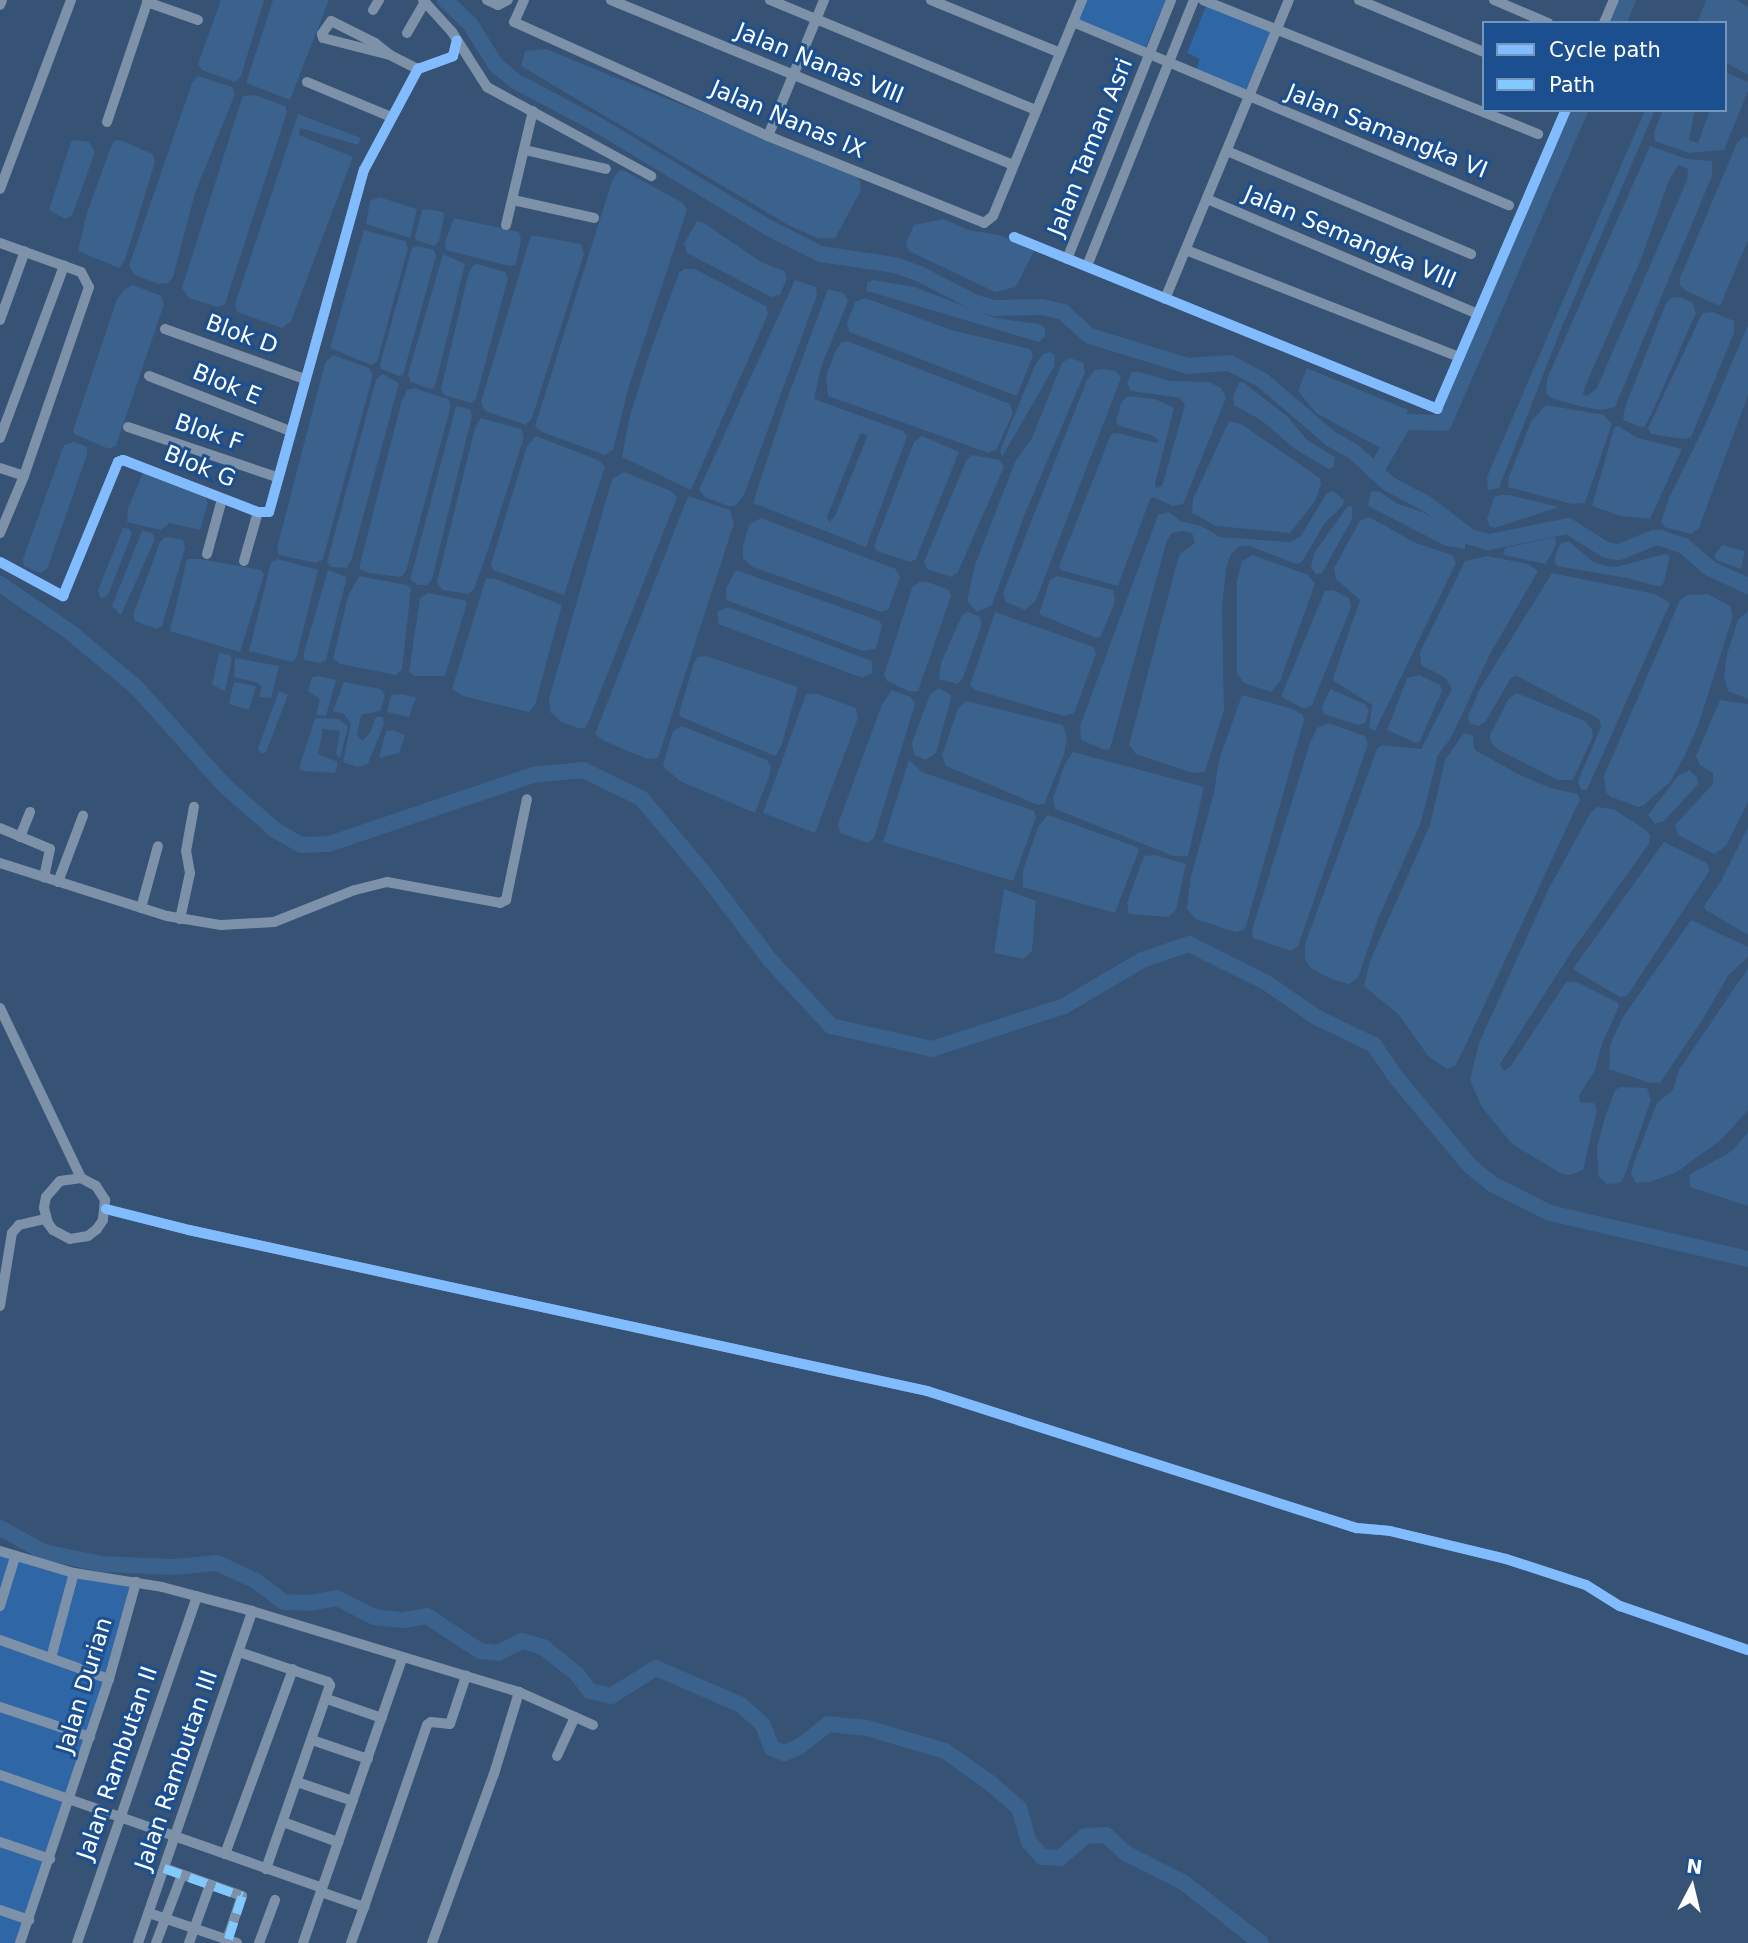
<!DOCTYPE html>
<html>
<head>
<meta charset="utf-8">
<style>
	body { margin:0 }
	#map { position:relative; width:1748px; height:1943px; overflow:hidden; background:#365274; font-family:"DejaVu Sans",sans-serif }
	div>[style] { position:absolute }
	.green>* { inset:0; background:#2f66a5 }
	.water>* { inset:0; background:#3b618d }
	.river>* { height:16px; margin:-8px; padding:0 8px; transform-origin:8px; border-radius:8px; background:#3b618d }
	.minor>* { height:10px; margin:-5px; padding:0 5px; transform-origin:5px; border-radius:5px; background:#7d92a8 }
	.quiet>* { height:9px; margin-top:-4.5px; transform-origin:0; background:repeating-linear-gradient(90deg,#80caff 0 18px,transparent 0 27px) }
	.cycleway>* { height:10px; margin:-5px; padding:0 5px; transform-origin:5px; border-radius:5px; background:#80bcff }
	span { translate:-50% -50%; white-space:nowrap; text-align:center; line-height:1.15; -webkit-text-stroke:6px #1b4f8f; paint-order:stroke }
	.street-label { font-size:23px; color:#fff }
	.legend { position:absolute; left:1482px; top:21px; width:245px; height:91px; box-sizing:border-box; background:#1b4f8f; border:2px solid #7695bc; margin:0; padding:9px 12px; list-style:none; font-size:21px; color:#fff }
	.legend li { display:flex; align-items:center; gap:14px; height:35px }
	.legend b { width:35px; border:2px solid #7695bc }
	.north { position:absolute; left:1657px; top:1852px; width:70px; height:70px; -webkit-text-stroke:5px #1b4f8f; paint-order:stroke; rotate:7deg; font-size:19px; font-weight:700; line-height:28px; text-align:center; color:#fff }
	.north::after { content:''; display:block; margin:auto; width:24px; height:32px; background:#fff; clip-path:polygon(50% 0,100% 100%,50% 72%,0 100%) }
</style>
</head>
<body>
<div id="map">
	<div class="green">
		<div style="clip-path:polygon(1086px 0,1166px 0,1145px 49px,1077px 19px)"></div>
		<div style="clip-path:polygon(1206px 6px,1271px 32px,1245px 91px,1196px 70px,1200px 59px,1187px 53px)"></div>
		<div style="clip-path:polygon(0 1552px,136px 1582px,20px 1943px,0 1943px)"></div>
	</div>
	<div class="water">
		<div style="clip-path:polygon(221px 0,264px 0,241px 76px,235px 82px,202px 70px,198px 64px)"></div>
		<div style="clip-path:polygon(273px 0,329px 0,290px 100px,246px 83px)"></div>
		<div style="clip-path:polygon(1706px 0,1737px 0,1748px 7px,1748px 75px,1725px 62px,1725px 23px,1697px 23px)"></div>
		<div style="clip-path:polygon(546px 49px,856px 176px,860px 181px,861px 190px,835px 238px,817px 238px,790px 226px,521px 66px,525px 51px)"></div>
		<div style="clip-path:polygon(1725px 72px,1748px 82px,1748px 91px,1724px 150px,1689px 153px,1655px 141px,1654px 132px,1663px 110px,1695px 110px,1689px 140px,1698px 143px,1710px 110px,1725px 110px)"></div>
		<div style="clip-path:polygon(198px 76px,232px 87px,235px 94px,195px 193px,173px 277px,168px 283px,158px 284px,135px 275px,129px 266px,192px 83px)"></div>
		<div style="clip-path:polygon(255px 95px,285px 106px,287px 112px,225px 304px,217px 307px,189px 298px,182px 288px,241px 101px,243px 96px)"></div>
		<div style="clip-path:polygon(1645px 110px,1655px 110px,1561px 329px,1499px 488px,1488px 490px,1487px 477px)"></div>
		<div style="clip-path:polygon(298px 114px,361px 138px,358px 145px,300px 128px,299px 135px,353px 157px,291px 321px,282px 328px,237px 312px,235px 304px)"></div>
		<div style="clip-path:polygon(1744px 136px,1748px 138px,1748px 240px,1720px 306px,1686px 291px,1680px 285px,1680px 278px,1737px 143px)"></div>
		<div style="clip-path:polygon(76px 140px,89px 142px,95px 152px,72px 216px,65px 219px,49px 210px,71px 141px)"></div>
		<div style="clip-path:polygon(120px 140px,153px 154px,155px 162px,125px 260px,119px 268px,78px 251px,86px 216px,109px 152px,114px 141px)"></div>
		<div style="clip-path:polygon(evenodd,1650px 146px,1687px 159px,1712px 161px,1712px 176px,1615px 407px,1602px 410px,1583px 407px,1551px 398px,1546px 394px,1547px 379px,1650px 146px,1678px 165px,1688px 169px,1687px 180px,1597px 388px,1587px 396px,1583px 394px,1584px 389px,1641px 259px,1669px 180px,1678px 165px)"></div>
		<div style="clip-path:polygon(623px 170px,683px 203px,687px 210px,628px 389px,613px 450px,605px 455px,542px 432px,535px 426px,612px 181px,618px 171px)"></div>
		<div style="clip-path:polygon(379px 197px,417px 209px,410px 238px,366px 224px,370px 201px)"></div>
		<div style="clip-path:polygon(426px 209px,443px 212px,444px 216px,439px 241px,434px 246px,416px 240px,415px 237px,422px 210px)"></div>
		<div style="clip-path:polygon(454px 218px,519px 232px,521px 240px,516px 265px,509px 266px,446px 250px,445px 242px)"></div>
		<div style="clip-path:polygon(944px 219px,968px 230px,999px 235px,1034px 251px,1016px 287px,995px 292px,909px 251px,906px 243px,914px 225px)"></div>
		<div style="clip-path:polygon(697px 221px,704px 223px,761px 262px,784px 271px,787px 278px,780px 295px,771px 297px,687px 253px,684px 244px)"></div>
		<div style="clip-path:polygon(364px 230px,405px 241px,408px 248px,377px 362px,371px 365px,330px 348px)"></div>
		<div style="clip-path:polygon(531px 235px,581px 244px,584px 254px,532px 418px,526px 425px,485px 411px,481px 402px)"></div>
		<div style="clip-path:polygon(418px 246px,434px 250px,436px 256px,403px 375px,399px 376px,381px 369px,380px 364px,412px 248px)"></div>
		<div style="clip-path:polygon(443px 254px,465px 264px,435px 387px,430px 389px,411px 382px,408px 374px)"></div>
		<div style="clip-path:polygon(477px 264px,505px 272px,508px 278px,476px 398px,471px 403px,444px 395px,441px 389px,468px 275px,472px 267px)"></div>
		<div style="clip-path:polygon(684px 269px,695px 269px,766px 306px,768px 314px,691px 490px,622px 457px,629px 419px,650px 352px,679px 273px)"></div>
		<div style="clip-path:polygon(795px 280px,816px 287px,817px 295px,744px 495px,735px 506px,728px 506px,705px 497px,699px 490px)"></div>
		<div style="clip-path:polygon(873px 280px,914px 287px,995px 318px,1039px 324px,1045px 328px,1045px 336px,1039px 342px,867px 291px,867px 283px)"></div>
		<div style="clip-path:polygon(133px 285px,161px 296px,164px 304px,116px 446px,109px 449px,74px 434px,73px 431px,117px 299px,125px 289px)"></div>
		<div style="clip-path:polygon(evenodd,828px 289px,844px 293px,848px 301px,821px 367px,814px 399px,903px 431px,907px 437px,866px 547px,753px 503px,785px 405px,828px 289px,860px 434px,864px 433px,867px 437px,835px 516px,829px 522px,827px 517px,860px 434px)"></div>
		<div style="clip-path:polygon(1679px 297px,1692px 302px,1696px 313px,1651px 415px,1645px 426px,1640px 427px,1623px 420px,1625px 407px,1666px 303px,1670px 298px)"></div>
		<div style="clip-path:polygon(865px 298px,951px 330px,1030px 349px,1033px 356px,1017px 396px,849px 332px,847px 323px,855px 302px)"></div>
		<div style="clip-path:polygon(1713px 312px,1734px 321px,1734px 333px,1691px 437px,1684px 439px,1651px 434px,1648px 428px,1700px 318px,1703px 313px)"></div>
		<div style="clip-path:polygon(1748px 325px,1748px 395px,1699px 528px,1691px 534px,1664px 527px,1661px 522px,1669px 498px,1706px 423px)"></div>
		<div style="clip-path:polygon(847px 341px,1010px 404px,1013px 413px,996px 450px,989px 453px,828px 396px,826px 376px,835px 352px,841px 343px)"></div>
		<div style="clip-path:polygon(1050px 352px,1055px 355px,1054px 367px,1002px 457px,1000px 451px,1035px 365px,1043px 354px)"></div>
		<div style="clip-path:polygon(333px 355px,369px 368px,373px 375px,323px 559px,316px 563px,279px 555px,277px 548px,325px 363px)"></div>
		<div style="clip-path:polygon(1069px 358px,1083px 362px,1085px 372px,1024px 516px,992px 605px,977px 612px,967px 601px,975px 565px,1015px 462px,1032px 438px,1062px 363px)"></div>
		<div style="clip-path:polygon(1307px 368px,1408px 410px,1391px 448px,1386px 451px,1316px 413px,1298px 391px)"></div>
		<div style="clip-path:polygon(1102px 369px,1116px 371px,1121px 378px,1036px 600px,1025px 610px,1006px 602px,1003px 593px,1087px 380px,1095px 370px)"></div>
		<div style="clip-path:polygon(1132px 372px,1140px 372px,1170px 381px,1209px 382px,1221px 388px,1226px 398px,1183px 504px,1173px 506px,1153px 497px,1150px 499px,1118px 586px,1061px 570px,1059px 566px,1111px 434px,1118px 433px,1156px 443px,1159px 441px,1154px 436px,1120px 426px,1116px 422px,1121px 403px,1128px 396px,1155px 399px,1174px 408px,1155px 483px,1156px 488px,1162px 486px,1185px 405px,1180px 398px,1131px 391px,1127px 383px)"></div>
		<div style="clip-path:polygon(382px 374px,399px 383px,352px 558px,347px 568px,331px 567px,327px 562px,376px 380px)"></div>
		<div style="clip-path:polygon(1243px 382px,1288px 417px,1307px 440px,1335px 457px,1333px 467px,1329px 469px,1295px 449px,1261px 420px,1234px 405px,1233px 396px,1239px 383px)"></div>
		<div style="clip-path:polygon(414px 388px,448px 399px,451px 406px,406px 571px,401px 577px,368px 573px,360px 569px,360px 564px,401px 403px,407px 390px)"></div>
		<div style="clip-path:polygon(1546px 405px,1604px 415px,1612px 424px,1585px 503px,1572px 504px,1508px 487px,1509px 476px,1532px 420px)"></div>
		<div style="clip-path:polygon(456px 406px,470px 409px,472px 416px,432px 579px,427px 585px,418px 585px,410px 580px)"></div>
		<div style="clip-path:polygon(481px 418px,521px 429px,524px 437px,491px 541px,474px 589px,468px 594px,442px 590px,437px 582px,475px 428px)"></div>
		<div style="clip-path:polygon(1229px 421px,1241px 424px,1320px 478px,1321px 484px,1315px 501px,1290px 533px,1216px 526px,1192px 513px,1193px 499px)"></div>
		<div style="clip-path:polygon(1618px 426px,1638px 438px,1682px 449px,1650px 519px,1620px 516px,1592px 506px,1614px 428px)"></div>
		<div style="clip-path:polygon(536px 436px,598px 460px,605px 466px,564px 595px,493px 570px,491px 564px,527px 446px)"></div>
		<div style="clip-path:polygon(922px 436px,959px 452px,916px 559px,910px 562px,877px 551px,874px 546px,914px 442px)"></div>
		<div style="clip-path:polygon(74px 442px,87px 447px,87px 455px,47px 569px,40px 573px,24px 566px,23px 559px,64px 445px)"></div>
		<div style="clip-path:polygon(972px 455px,1000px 460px,1004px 467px,958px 572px,951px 577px,927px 569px,924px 562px,966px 461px)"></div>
		<div style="clip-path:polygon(624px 472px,671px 491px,677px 498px,588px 723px,585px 728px,578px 728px,562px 722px,550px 712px,549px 699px,612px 479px)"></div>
		<div style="clip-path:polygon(143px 473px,206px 498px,208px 503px,200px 530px,169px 523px,161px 530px,127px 522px,128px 508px)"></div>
		<div style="clip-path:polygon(1333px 491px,1344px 500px,1343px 505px,1324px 524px,1302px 562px,1296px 564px,1249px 546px,1240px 546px,1231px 554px,1226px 568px,1222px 607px,1224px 710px,1205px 772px,1193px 773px,1136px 754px,1129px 745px,1176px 566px,1180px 554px,1195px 543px,1192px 533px,1182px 531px,1172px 533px,1167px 540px,1110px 749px,1105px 750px,1081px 740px,1080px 726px,1158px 515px,1169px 512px,1180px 521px,1201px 526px,1220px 537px,1290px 542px,1301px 536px,1327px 493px)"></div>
		<div style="clip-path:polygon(1371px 491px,1380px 492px,1398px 504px,1422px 512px,1452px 529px,1465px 543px,1465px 549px,1446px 546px,1368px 506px)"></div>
		<div style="clip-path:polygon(1500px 495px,1509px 495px,1559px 507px,1495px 528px,1490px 527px,1487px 519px,1494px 497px)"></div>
		<div style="clip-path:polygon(688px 496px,730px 510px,734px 523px,658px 758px,647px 759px,604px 741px,595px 734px)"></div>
		<div style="clip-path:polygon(1352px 506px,1352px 519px,1322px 573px,1316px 574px,1311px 567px,1314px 553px,1347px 507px)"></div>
		<div style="clip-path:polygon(1369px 517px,1416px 543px,1452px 555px,1456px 563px,1375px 731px,1369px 728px,1372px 705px,1334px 681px,1333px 678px,1360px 600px,1336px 579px,1334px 568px,1360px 521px)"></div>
		<div style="clip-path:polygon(761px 518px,896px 569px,900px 577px,888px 610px,881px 612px,753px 567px,743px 558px,743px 546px,749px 525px)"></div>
		<div style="clip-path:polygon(123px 528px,130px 529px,132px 534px,108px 595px,101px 599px,98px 590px)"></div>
		<div style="clip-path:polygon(142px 531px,152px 533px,155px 539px,121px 615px,112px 606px)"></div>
		<div style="clip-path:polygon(166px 537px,183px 540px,185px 548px,162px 626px,157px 629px,135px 621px,133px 615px,160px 542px)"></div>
		<div style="clip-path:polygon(1555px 537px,1556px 544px,1546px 564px,1503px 555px,1505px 548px)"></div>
		<div style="clip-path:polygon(1569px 541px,1593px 562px,1606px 566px,1616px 567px,1665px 554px,1670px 556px,1664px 582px,1661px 586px,1656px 586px,1627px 578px,1557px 566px,1554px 560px,1560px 544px)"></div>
		<div style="clip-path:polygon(1722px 545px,1745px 551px,1741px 569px,1716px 560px,1715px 555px)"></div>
		<div style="clip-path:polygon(1253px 555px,1308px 575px,1315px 584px,1280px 681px,1271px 692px,1244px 683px,1237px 673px,1237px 581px,1242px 561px)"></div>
		<div style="clip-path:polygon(1487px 556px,1528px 564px,1538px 571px,1489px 656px,1451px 738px,1438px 755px,1421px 822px,1378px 919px,1358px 978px,1349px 984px,1333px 980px,1311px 968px,1305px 959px,1305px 944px,1377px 749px,1382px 745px,1421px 749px,1452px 689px,1446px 678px,1421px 665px,1420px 652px,1465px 561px)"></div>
		<div style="clip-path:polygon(187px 559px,200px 559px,261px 570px,264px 575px,240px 652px,170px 631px)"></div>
		<div style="clip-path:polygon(278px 559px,318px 570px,296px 659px,292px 662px,249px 651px,271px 562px)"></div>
		<div style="clip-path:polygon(328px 570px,347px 577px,326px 660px,320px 663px,304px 660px,304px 652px)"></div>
		<div style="clip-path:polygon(736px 570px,880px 621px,882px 626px,876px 649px,863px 651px,726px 600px,726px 588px)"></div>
		<div style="clip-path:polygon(1552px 573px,1655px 594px,1670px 603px,1587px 790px,1581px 790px,1578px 781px,1601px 727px,1599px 719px,1517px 676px,1511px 678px,1485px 722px,1479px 726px,1469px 723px,1468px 716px,1480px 689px)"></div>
		<div style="clip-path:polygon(359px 576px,407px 585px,411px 589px,402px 669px,396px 675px,340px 664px,333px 659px,348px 596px)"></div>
		<div style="clip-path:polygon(1057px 576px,1113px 590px,1115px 602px,1101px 636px,1096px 638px,1039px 614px,1050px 580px)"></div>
		<div style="clip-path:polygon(486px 578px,496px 579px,562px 605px,535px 705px,529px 712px,463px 696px,452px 689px)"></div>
		<div style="clip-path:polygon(919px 582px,928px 582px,949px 590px,951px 596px,918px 691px,911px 692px,887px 681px,884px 675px,912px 588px)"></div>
		<div style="clip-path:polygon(1333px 590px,1349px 598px,1351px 607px,1312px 705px,1305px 709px,1283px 698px,1282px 694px,1322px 598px,1325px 591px)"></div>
		<div style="clip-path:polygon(428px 593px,464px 600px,467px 603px,445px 676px,415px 676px,409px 672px,420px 598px)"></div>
		<div style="clip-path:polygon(1708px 594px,1730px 606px,1733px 616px,1698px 726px,1684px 757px,1670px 782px,1644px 805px,1638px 807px,1611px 797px,1606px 792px,1604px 776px,1680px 600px,1687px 595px)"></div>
		<div style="clip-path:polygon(728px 607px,872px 661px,872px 673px,863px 678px,718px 624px,717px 612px)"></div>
		<div style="clip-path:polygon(1748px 611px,1748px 699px,1728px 691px,1724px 676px,1727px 654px,1738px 620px)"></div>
		<div style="clip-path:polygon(968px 612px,980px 617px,982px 624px,963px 678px,957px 684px,939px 679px,941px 663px,962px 615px)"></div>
		<div style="clip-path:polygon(995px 612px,1094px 647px,1096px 654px,1074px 713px,1064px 716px,975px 690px,970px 685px)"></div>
		<div style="clip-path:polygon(219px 653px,230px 655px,232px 659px,225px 691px,212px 685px)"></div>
		<div style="clip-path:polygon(706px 656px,798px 687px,781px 747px,775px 756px,681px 717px,679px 713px,694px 663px,698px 657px)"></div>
		<div style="clip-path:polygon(235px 658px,279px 666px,271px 698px,259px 697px,262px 687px,258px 683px,234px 677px)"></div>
		<div style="clip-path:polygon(1419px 675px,1440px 685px,1442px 691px,1420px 741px,1416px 743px,1387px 730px,1407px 678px)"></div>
		<div style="clip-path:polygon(318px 676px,336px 680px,326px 716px,316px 715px,320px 699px,308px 691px,312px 677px)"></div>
		<div style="clip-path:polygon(234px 682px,256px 686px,249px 710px,229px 704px)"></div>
		<div style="clip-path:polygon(344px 682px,381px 689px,385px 696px,380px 711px,361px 715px,357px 735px,362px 741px,370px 733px,376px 717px,383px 717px,384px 724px,368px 764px,357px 767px,343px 762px,351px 724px,344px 714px,333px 711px)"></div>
		<div style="clip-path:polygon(939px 688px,951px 695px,950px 702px,936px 753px,925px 760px,914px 755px,912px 743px,930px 694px)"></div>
		<div style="clip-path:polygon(1330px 689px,1365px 704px,1369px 711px,1365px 723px,1358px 725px,1324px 714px,1322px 708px)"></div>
		<div style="clip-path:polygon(892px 690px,911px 697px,915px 704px,874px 838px,868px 843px,840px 833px,838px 824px,882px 704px)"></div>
		<div style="clip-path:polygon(279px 691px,288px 695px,266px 752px,261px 754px,258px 748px)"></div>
		<div style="clip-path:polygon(1517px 693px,1585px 721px,1592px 729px,1593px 736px,1573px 780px,1558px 780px,1497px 749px,1491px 742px,1490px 735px,1509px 698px)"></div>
		<div style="clip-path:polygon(400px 694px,416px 697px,409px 717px,387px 712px,391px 695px)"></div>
		<div style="clip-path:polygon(806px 694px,818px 694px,856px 708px,858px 718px,815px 833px,763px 813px)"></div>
		<div style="clip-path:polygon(1242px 695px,1293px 709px,1303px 715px,1304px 720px,1246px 926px,1243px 930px,1235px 932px,1196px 919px,1187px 909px,1190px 880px,1214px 793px,1219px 760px)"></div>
		<div style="clip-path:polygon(1720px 700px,1748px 704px,1748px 802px,1726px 846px,1714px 854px,1678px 835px,1675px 825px,1713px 784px,1713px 773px,1700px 765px,1696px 756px)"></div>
		<div style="clip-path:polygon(966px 701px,1063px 725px,1067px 738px,1064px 755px,1044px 804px,1038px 805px,946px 766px,942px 755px,958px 709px)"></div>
		<div style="clip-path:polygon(315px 718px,338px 719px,348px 726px,340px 758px,336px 754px,340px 731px,323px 729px,318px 754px,338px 762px,335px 773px,302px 771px,299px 768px)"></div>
		<div style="clip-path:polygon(1328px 723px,1365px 736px,1368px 744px,1298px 946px,1291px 951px,1253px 938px,1252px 930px,1310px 743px,1317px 728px)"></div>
		<div style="clip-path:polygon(682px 726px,767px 760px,771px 766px,769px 777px,755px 813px,682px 782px,665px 769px,663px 764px,673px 731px)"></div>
		<div style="clip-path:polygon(393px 730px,405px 735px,399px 753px,379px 758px,386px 731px)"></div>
		<div style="clip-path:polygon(1464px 733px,1473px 736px,1474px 748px,1478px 752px,1524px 777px,1551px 788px,1577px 794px,1580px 799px,1462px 1053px,1455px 1066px,1447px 1069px,1428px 1056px,1399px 1015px,1364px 986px,1370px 961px,1430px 825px,1445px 760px)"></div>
		<div style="clip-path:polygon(1073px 752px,1204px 787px,1188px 856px,1173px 856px,1055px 809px,1053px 798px,1065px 764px)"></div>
		<div style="clip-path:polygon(909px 760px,922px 772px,1034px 811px,1036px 817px,1013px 881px,883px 842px)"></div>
		<div style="clip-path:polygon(1689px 770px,1697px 777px,1698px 784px,1664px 821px,1655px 824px,1648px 815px,1678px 776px)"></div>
		<div style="clip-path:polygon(1597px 807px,1613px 809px,1646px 830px,1650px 835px,1649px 844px,1572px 951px,1500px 1064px,1504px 1071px,1510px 1067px,1566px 982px,1577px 982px,1617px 1002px,1619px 1006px,1602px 1044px,1595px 1070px,1579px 1096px,1580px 1102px,1594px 1103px,1597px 1110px,1583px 1170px,1569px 1175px,1560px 1173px,1512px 1144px,1482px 1107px,1470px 1080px,1479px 1043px,1549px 888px,1591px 812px)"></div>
		<div style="clip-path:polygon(1048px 815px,1137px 847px,1139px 850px,1115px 913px,1023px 887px,1023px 870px,1039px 825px)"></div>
		<div style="clip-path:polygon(1748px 827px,1748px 935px,1706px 910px,1704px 906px,1721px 881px)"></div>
		<div style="clip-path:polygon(1664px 842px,1707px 863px,1710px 870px,1627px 996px,1620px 997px,1574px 970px,1574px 967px)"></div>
		<div style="clip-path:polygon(1155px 855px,1186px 864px,1176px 910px,1168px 917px,1129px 914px,1127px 903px,1144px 856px)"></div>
		<div style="clip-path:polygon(1004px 889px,1036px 901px,1032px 951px,1023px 959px,994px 953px)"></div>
		<div style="clip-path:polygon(1691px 920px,1748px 947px,1748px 957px,1728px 976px,1703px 1019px,1660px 1083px,1650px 1083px,1609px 1069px,1610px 1045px,1623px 1017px)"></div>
		<div style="clip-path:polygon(1748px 968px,1748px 1110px,1722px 1139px,1677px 1172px,1650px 1182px,1636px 1183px,1631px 1174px,1633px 1165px,1657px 1103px,1673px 1090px,1679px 1070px)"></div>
		<div style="clip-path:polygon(1620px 1087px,1647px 1088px,1651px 1100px,1624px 1177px,1620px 1183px,1607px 1184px,1598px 1176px,1597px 1148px,1605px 1117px,1615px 1090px)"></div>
		<div style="clip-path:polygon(1748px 1132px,1748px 1206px,1690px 1187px,1689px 1175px,1732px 1151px)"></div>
	</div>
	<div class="river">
		<div style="left:445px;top:0;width:35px;rotate:44deg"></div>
		<div style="left:470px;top:24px;width:49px;rotate:57.6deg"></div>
		<div style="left:496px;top:65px;width:25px;rotate:40deg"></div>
		<div style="left:515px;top:81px;width:94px;rotate:27.9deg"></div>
		<div style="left:598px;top:125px;width:197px;rotate:31.1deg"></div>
		<div style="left:767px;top:227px;width:60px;rotate:26.6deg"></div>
		<div style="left:821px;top:254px;width:75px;rotate:8.5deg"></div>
		<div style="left:895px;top:265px;width:27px;rotate:20deg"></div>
		<div style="left:920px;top:274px;width:63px;rotate:27.4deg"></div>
		<div style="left:976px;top:303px;width:20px;rotate:15deg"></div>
		<div style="left:995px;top:308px;width:47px;rotate:-1.2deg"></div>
		<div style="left:1042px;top:307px;width:22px;rotate:13deg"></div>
		<div style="left:1063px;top:312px;width:36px;rotate:42deg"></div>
		<div style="left:1090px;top:336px;width:102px;rotate:17deg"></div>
		<div style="left:1188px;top:366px;width:41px;rotate:-4.2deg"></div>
		<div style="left:1229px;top:363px;width:37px;rotate:27deg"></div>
		<div style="left:1262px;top:380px;width:91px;rotate:40.5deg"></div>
		<div style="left:1331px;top:439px;width:26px;rotate:29deg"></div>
		<div style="left:1354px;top:452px;width:47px;rotate:42.4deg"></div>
		<div style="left:1389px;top:484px;width:43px;rotate:27.8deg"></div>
		<div style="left:1427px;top:504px;width:54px;rotate:37.5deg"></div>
		<div style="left:1470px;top:537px;width:20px;rotate:15deg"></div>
		<div style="left:1489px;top:542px;width:81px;rotate:-11.4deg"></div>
		<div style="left:1568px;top:526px;width:45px;rotate:32.3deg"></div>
		<div style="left:1606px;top:550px;width:13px;rotate:9deg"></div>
		<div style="left:1619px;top:552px;width:38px;rotate:-22deg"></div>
		<div style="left:1654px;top:538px;width:7px"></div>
		<div style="left:1661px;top:538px;width:24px;rotate:19deg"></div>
		<div style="left:1684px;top:546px;width:33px;rotate:41deg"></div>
		<div style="left:1709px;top:568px;width:43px;rotate:24.8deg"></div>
		<div style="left:1618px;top:23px;width:25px;rotate:-67deg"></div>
		<div style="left:1375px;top:472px;width:58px;rotate:-59.9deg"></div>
		<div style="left:1404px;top:422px;width:40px;rotate:1.4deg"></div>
		<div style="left:1444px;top:423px;width:341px;rotate:-66.5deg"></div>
		<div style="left:0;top:584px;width:83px;rotate:34.3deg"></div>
		<div style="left:69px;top:631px;width:87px;rotate:39.9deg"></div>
		<div style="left:136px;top:687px;width:132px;rotate:48.1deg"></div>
		<div style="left:224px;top:785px;width:68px;rotate:41.4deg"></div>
		<div style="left:275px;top:830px;width:30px;rotate:30deg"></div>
		<div style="left:301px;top:845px;width:28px;rotate:-2deg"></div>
		<div style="left:329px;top:844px;width:215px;rotate:-18.7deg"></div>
		<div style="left:533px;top:775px;width:50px;rotate:-5.7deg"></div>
		<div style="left:583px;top:770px;width:64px;rotate:25.8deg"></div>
		<div style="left:641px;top:798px;width:98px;rotate:50deg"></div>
		<div style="left:704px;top:873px;width:109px;rotate:52.8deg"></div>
		<div style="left:770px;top:960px;width:90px;rotate:47.3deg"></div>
		<div style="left:831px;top:1026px;width:104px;rotate:12.8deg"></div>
		<div style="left:932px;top:1049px;width:139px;rotate:-18deg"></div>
		<div style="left:1064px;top:1006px;width:91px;rotate:-30.5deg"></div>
		<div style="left:1142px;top:960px;width:50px;rotate:-18.8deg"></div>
		<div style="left:1189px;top:944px;width:87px;rotate:26.6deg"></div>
		<div style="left:1267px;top:983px;width:60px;rotate:34.8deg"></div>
		<div style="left:1316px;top:1017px;width:64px;rotate:25.8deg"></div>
		<div style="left:1374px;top:1045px;width:36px;rotate:56deg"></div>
		<div style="left:1394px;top:1075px;width:119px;rotate:50.1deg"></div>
		<div style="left:1470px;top:1166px;width:28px;rotate:39deg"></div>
		<div style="left:1492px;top:1184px;width:65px;rotate:26.6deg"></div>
		<div style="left:1550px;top:1213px;width:203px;rotate:13.1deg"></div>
		<div style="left:0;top:1528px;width:50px;rotate:28.6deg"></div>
		<div style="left:44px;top:1552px;width:59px;rotate:11.7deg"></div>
		<div style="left:102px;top:1564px;width:72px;rotate:2.4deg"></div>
		<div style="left:174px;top:1567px;width:43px;rotate:-5.3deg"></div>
		<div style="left:217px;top:1563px;width:43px;rotate:24.8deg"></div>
		<div style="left:256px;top:1581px;width:35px;rotate:37deg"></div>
		<div style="left:284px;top:1602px;width:25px;rotate:2deg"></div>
		<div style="left:309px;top:1603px;width:28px;rotate:-10deg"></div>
		<div style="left:337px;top:1598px;width:42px;rotate:27.2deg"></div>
		<div style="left:374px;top:1617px;width:30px;rotate:6deg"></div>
		<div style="left:404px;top:1620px;width:23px;rotate:-10deg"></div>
		<div style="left:427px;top:1616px;width:64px;rotate:33.4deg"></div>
		<div style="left:480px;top:1651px;width:18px;rotate:6deg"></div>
		<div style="left:498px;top:1653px;width:27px;rotate:-27deg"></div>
		<div style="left:522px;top:1641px;width:22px;rotate:16deg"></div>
		<div style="left:543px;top:1647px;width:43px;rotate:38.5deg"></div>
		<div style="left:577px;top:1674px;width:21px;rotate:53deg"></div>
		<div style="left:590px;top:1691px;width:22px;rotate:13deg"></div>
		<div style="left:611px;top:1696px;width:53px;rotate:-31.9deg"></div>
		<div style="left:656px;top:1668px;width:93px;rotate:23.5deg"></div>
		<div style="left:741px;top:1705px;width:30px;rotate:42deg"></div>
		<div style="left:763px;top:1725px;width:25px;rotate:69deg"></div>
		<div style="left:772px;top:1748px;width:13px;rotate:23deg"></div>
		<div style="left:784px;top:1753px;width:16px;rotate:-22deg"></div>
		<div style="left:799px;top:1747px;width:37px;rotate:-38deg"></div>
		<div style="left:828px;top:1724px;width:39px;rotate:6deg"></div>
		<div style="left:867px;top:1728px;width:81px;rotate:16.4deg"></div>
		<div style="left:945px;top:1751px;width:54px;rotate:35.2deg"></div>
		<div style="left:989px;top:1782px;width:40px;rotate:41deg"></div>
		<div style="left:1019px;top:1808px;width:35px;rotate:74deg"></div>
		<div style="left:1029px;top:1842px;width:20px;rotate:49deg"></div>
		<div style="left:1042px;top:1857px;width:18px;rotate:3deg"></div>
		<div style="left:1060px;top:1858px;width:33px;rotate:-41deg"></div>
		<div style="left:1085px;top:1836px;width:21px;rotate:-3deg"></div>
		<div style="left:1106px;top:1835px;width:26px;rotate:43deg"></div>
		<div style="left:1125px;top:1853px;width:65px;rotate:26.6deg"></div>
		<div style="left:1183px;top:1882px;width:99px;rotate:38deg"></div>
	</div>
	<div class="minor">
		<div style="left:423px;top:0;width:43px;rotate:47.8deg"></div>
		<div style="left:452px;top:32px;width:65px;rotate:57.5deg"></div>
		<div style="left:487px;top:87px;width:187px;rotate:28.5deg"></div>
		<div style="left:487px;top:0;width:12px;rotate:24deg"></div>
		<div style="left:498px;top:5px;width:11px;rotate:-27deg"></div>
		<div style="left:524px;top:0;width:24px;rotate:114deg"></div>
		<div style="left:514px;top:22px;width:278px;rotate:24.2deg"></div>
		<div style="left:768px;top:136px;width:233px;rotate:21.9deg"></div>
		<div style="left:984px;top:223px;width:11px;rotate:-38deg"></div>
		<div style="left:993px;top:216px;width:234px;rotate:-67.6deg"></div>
		<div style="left:611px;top:0;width:435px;rotate:22.3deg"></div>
		<div style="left:770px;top:0;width:288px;rotate:22.5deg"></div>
		<div style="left:931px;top:0;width:139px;rotate:22.3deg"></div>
		<div style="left:1203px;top:0;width:361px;rotate:21.8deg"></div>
		<div style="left:1359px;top:0;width:135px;rotate:22.6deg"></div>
		<div style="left:1494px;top:0;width:59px;rotate:23.1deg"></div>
		<div style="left:147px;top:2px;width:54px;rotate:19.4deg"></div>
		<div style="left:0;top:5px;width:5px;rotate:-68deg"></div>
		<div style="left:373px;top:10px;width:12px;rotate:-59deg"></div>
		<div style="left:1073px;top:22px;width:473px;rotate:22.8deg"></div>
		<div style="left:1604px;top:23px;width:25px;rotate:-67deg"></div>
		<div style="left:407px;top:33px;width:36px;rotate:-60deg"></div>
		<div style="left:390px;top:55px;width:19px;rotate:-141deg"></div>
		<div style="left:375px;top:43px;width:49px;rotate:-153.4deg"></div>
		<div style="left:331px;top:21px;width:16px;rotate:125deg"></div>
		<div style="left:322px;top:34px;width:4px;rotate:76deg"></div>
		<div style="left:323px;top:38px;width:69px;rotate:14.2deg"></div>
		<div style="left:390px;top:55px;width:31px;rotate:27deg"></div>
		<div style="left:307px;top:82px;width:91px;rotate:22.6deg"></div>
		<div style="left:107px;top:122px;width:129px;rotate:-71.4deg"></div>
		<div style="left:768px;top:136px;width:147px;rotate:-67.6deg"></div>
		<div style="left:525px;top:150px;width:83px;rotate:13.2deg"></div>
		<div style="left:1227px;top:151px;width:265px;rotate:22.9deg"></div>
		<div style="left:0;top:189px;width:202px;rotate:-69.4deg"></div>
		<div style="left:1207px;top:199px;width:292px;rotate:23deg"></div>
		<div style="left:513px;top:200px;width:83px;rotate:12.5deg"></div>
		<div style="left:506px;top:225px;width:117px;rotate:-76.7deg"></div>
		<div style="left:1014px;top:237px;width:457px;rotate:22.1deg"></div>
		<div style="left:1437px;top:409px;width:326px;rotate:-66.7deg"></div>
		<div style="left:0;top:243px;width:86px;rotate:19.7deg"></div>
		<div style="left:81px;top:272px;width:17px;rotate:62deg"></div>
		<div style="left:89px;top:287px;width:200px;rotate:109deg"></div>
		<div style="left:24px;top:476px;width:62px;rotate:112.8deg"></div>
		<div style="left:1186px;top:250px;width:293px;rotate:21.4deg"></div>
		<div style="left:1067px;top:259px;width:279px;rotate:-68.1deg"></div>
		<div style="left:1087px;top:266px;width:287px;rotate:-68.1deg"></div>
		<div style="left:1165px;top:299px;width:324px;rotate:-67.5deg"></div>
		<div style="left:0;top:320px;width:73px;rotate:-70.1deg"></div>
		<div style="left:165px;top:329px;width:149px;rotate:19.7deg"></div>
		<div style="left:149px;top:376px;width:151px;rotate:21.3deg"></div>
		<div style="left:128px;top:427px;width:157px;rotate:18.6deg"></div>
		<div style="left:0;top:438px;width:184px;rotate:-69.6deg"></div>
		<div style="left:0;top:468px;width:25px;rotate:18deg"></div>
		<div style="left:207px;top:554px;width:57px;rotate:-74.7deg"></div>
		<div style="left:244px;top:561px;width:51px;rotate:-74.1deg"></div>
		<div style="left:0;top:562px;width:72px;rotate:28.4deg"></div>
		<div style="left:63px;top:596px;width:145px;rotate:-67.7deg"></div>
		<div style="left:118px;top:462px;width:5px;rotate:-22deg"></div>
		<div style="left:123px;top:460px;width:145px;rotate:21.1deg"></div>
		<div style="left:258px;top:512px;width:11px"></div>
		<div style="left:269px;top:512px;width:355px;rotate:-74.5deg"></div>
		<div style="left:364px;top:170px;width:115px;rotate:-61.9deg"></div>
		<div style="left:418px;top:69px;width:37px;rotate:-20deg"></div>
		<div style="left:453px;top:56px;width:16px;rotate:-76deg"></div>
		<div style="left:0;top:828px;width:54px;rotate:22.8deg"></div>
		<div style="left:50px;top:849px;width:29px;rotate:102deg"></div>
		<div style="left:20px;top:837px;width:27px;rotate:-68deg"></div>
		<div style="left:0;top:863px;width:175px;rotate:17.6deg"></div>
		<div style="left:167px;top:916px;width:55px;rotate:9.5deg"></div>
		<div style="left:221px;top:925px;width:53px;rotate:-3.2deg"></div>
		<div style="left:274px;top:922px;width:87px;rotate:-21.6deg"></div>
		<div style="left:355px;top:890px;width:33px;rotate:-14deg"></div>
		<div style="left:387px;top:882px;width:115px;rotate:10.5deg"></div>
		<div style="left:500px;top:903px;width:7px;rotate:-27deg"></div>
		<div style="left:506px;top:900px;width:103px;rotate:-78.3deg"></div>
		<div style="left:58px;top:882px;width:71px;rotate:-69.3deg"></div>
		<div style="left:141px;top:908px;width:64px;rotate:-74.7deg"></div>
		<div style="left:180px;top:919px;width:47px;rotate:-77.7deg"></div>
		<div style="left:190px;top:873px;width:22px;rotate:-100deg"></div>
		<div style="left:186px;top:851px;width:45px;rotate:-79.7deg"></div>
		<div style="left:0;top:1008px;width:188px;rotate:64.5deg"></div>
		<div style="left:81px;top:1178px;width:17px;rotate:28deg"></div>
		<div style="left:96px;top:1186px;width:17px;rotate:57deg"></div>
		<div style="left:105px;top:1200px;width:20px;rotate:96deg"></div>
		<div style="left:103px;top:1220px;width:11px;rotate:124deg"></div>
		<div style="left:97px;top:1229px;width:11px;rotate:142deg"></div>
		<div style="left:88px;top:1236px;width:18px;rotate:171deg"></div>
		<div style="left:70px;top:1239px;width:19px;rotate:-152deg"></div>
		<div style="left:53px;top:1230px;width:9px;rotate:-126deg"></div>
		<div style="left:48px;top:1223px;width:16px;rotate:-105deg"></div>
		<div style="left:44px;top:1208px;width:11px;rotate:-80deg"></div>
		<div style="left:46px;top:1197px;width:21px;rotate:-49deg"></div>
		<div style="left:60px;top:1181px;width:21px;rotate:-8deg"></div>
		<div style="left:106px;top:1209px;width:86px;rotate:14.2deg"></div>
		<div style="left:189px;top:1230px;width:755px;rotate:12.31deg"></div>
		<div style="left:927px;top:1391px;width:451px;rotate:17.7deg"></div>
		<div style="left:1357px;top:1528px;width:33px;rotate:5deg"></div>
		<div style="left:1390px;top:1531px;width:119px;rotate:13.6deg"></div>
		<div style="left:1506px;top:1559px;width:84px;rotate:18deg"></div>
		<div style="left:1586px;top:1585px;width:40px;rotate:32deg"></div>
		<div style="left:1620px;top:1606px;width:135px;rotate:19deg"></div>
		<div style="left:0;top:1306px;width:74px;rotate:-80.7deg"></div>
		<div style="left:12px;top:1233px;width:11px;rotate:-49deg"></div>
		<div style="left:19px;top:1225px;width:28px;rotate:-13deg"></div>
		<div style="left:0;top:1551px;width:77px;rotate:16.6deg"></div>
		<div style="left:74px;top:1573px;width:89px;rotate:9deg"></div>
		<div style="left:162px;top:1587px;width:93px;rotate:14.9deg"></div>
		<div style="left:252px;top:1611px;width:279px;rotate:16.9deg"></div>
		<div style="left:519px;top:1692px;width:81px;rotate:24deg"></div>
		<div style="left:0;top:1606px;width:51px;rotate:-73deg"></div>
		<div style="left:0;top:1640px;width:116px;rotate:19.7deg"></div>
		<div style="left:239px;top:1652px;width:94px;rotate:18.6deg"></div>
		<div style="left:328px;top:1682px;width:4px;rotate:56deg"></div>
		<div style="left:330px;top:1685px;width:195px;rotate:109.2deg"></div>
		<div style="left:51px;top:1658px;width:88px;rotate:-74.9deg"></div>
		<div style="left:327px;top:1699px;width:58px;rotate:19.1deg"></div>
		<div style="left:0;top:1707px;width:95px;rotate:18.4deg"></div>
		<div style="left:312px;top:1740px;width:59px;rotate:18.7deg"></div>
		<div style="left:557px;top:1756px;width:43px;rotate:-65.2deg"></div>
		<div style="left:0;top:1775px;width:341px;rotate:19.3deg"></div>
		<div style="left:297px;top:1782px;width:59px;rotate:18.7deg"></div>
		<div style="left:283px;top:1822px;width:59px;rotate:20deg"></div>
		<div style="left:0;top:1842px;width:53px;rotate:18.8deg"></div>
		<div style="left:225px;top:1854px;width:197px;rotate:-69.8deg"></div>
		<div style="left:164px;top:1868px;width:83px;rotate:19.7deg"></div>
		<div style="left:242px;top:1896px;width:50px;rotate:108.8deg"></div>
		<div style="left:321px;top:1892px;width:46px;rotate:19.2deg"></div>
		<div style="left:364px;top:1907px;width:38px;rotate:110deg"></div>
		<div style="left:364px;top:1907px;width:193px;rotate:-70.9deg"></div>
		<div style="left:427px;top:1725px;width:5px;rotate:-37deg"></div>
		<div style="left:431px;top:1722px;width:19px;rotate:6deg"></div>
		<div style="left:450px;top:1724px;width:51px;rotate:-71.6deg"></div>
		<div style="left:0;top:1910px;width:31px;rotate:19deg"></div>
		<div style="left:149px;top:1913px;width:93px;rotate:18.8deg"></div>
		<div style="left:20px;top:1943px;width:279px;rotate:-71.4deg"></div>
		<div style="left:109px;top:1679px;width:101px;rotate:-74.4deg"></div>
		<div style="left:77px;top:1943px;width:367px;rotate:-70.9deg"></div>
		<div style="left:138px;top:1943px;width:351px;rotate:-71deg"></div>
		<div style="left:156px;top:1943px;width:73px;rotate:-69.1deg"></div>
		<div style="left:189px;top:1943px;width:62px;rotate:-70.1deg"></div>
		<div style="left:259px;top:1943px;width:46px;rotate:-69.6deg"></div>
		<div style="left:303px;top:1943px;width:302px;rotate:-70.8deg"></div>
		<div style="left:432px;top:1943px;width:180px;rotate:-69.9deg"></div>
		<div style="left:494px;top:1774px;width:86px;rotate:-73deg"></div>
	</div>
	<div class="quiet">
		<div style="left:164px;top:1868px;width:83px;rotate:19.7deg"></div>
		<div style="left:242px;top:1896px;width:46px;rotate:107.7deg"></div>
	</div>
	<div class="cycleway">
		<div style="left:1014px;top:237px;width:457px;rotate:22.1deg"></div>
		<div style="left:1437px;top:409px;width:326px;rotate:-66.7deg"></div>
		<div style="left:0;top:562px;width:72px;rotate:28.4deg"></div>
		<div style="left:63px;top:596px;width:145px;rotate:-67.7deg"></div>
		<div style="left:118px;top:462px;width:5px;rotate:-22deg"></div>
		<div style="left:123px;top:460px;width:145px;rotate:21.1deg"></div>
		<div style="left:258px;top:512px;width:11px"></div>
		<div style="left:269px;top:512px;width:355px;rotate:-74.5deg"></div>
		<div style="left:364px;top:170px;width:115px;rotate:-61.9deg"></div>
		<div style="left:418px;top:69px;width:37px;rotate:-20deg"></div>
		<div style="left:453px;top:56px;width:16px;rotate:-76deg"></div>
		<div style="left:106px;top:1209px;width:86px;rotate:14.2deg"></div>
		<div style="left:189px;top:1230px;width:755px;rotate:12.31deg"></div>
		<div style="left:927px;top:1391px;width:451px;rotate:17.7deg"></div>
		<div style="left:1357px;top:1528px;width:33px;rotate:5deg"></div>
		<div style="left:1390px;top:1531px;width:119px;rotate:13.6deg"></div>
		<div style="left:1506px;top:1559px;width:84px;rotate:18deg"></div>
		<div style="left:1586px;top:1585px;width:40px;rotate:32deg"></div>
		<div style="left:1620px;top:1606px;width:135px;rotate:19deg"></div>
	</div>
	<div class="street-label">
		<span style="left:820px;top:63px;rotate:22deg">Jalan Nanas VIII</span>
		<span style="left:788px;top:119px;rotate:23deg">Jalan Nanas IX</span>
		<span style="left:1387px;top:131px;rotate:22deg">Jalan Samangka VI</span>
		<span style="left:1090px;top:147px;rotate:-68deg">Jalan Taman Asri</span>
		<span style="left:1350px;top:237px;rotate:23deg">Jalan Semangka VIII</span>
		<span style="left:242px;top:334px;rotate:20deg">Blok D</span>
		<span style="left:227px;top:384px;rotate:22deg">Blok E</span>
		<span style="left:209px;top:432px;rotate:19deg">Blok F</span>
		<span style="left:200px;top:466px;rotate:22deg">Blok G</span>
		<span style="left:84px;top:1685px;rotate:-73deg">Jalan Durian</span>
		<span style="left:117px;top:1763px;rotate:-71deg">Jalan Rambutan II</span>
		<span style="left:176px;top:1770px;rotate:-71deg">Jalan Rambutan III</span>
	</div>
	<ul class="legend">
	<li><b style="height:9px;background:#80bcff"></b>Cycle path</li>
	<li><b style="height:9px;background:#80caff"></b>Path</li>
	</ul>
	<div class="north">N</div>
</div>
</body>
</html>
